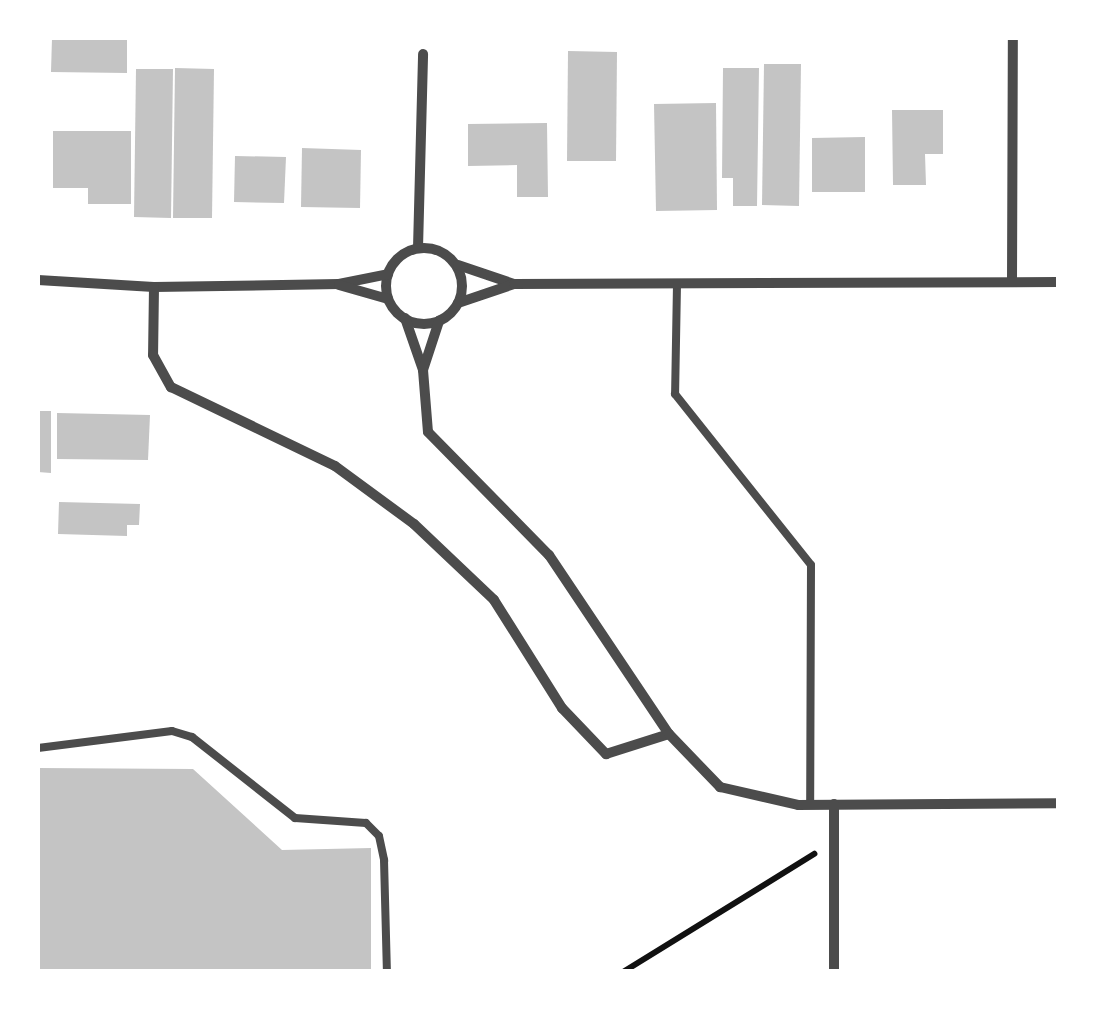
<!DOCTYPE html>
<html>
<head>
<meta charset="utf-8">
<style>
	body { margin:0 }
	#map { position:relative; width:1096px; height:1009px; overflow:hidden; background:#fff; font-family:Lora,serif }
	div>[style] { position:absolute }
	.building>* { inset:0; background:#c4c4c4 }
	.path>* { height:6px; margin:-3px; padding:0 3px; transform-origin:3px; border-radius:3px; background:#111 }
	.service>* { height:8px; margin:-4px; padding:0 4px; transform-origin:4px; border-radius:4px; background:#4c4c4c }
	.minor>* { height:10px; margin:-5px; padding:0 5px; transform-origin:5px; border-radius:5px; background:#4c4c4c }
	.minor>.ring { margin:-5px; padding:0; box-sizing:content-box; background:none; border:10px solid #4c4c4c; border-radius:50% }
	span { translate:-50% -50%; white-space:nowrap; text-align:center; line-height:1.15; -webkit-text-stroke:10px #fff; paint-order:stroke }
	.frame { position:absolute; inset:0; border:40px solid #fff; pointer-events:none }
</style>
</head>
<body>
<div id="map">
	<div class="building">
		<div style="clip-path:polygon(52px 38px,127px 38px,127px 73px,51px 72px)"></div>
		<div style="clip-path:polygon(568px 51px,617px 52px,616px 161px,567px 161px)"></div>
		<div style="clip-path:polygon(764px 64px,801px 64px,799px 206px,762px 205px)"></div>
		<div style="clip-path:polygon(175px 68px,214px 69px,212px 218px,173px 218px)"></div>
		<div style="clip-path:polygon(723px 68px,759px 68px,757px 206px,733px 206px,733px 178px,722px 178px)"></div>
		<div style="clip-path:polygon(136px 69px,173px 69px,171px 218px,134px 217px)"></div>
		<div style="clip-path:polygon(716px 103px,717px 210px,656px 211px,654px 104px)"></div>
		<div style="clip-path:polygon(892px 110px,943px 110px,943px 154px,925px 154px,926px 185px,893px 185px)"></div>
		<div style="clip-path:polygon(547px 123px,548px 197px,517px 197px,517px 165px,468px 166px,468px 124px)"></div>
		<div style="clip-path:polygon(53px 131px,131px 131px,131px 204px,88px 204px,88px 188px,53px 188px)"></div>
		<div style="clip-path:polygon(865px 137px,865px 192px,812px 192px,812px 138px)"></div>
		<div style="clip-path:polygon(302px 148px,361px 150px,360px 208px,301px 207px)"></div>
		<div style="clip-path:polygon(235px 156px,286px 157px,284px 203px,234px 202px)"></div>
		<div style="clip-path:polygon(38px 411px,51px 411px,51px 473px,38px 472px)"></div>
		<div style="clip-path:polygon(57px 413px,150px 415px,148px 460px,57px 459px)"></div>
		<div style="clip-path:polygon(59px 502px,140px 504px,139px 525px,127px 525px,127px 536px,58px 534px)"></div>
		<div style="clip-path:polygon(38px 768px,193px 769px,282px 850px,371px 848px,371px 972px,38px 972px)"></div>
	</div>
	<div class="path">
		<div style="left:623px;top:972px;width:225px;rotate:-31.7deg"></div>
	</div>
	<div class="service">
		<div style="left:677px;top:284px;width:110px;rotate:91deg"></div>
		<div style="left:675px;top:394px;width:218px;rotate:51.5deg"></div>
		<div style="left:811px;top:565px;width:240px;rotate:90.2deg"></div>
		<div style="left:38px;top:748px;width:135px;rotate:-7.2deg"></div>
		<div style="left:172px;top:731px;width:21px;rotate:17deg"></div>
		<div style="left:192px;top:737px;width:131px;rotate:38.2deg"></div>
		<div style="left:295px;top:818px;width:71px;rotate:4deg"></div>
		<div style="left:366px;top:823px;width:18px;rotate:45deg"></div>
		<div style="left:379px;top:836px;width:25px;rotate:78deg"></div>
		<div style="left:384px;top:860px;width:112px;rotate:88.5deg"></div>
	</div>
	<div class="minor">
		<div style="left:418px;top:248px;width:194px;rotate:-88.5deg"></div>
		<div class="ring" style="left:386px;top:248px;width:66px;height:66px"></div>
		<div style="left:458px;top:265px;width:59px;rotate:18.7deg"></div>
		<div style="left:38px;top:280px;width:116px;rotate:3.5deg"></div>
		<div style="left:154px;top:287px;width:185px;rotate:-0.9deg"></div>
		<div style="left:339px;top:284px;width:50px;rotate:-11.5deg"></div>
		<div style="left:1012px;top:282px;width:244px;rotate:-89.8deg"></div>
		<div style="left:339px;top:285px;width:51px;rotate:15.9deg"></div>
		<div style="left:154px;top:287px;width:68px;rotate:90.8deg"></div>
		<div style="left:153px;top:355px;width:37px;rotate:61deg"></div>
		<div style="left:171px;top:387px;width:182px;rotate:25.7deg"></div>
		<div style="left:335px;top:466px;width:98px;rotate:36.3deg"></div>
		<div style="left:414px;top:524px;width:110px;rotate:43.5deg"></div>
		<div style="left:494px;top:600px;width:128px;rotate:57.8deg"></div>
		<div style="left:562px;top:708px;width:64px;rotate:46.3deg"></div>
		<div style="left:606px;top:754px;width:66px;rotate:-17.6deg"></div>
		<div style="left:458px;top:303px;width:59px;rotate:-18.7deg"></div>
		<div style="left:514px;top:284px;width:544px;rotate:-0.21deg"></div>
		<div style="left:405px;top:318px;width:55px;rotate:70.9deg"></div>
		<div style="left:423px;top:370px;width:62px;rotate:85.4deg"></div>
		<div style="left:428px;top:432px;width:173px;rotate:45.5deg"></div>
		<div style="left:549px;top:555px;width:216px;rotate:56.2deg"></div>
		<div style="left:669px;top:734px;width:74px;rotate:46.1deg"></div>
		<div style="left:720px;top:787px;width:80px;rotate:13deg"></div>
		<div style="left:798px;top:805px;width:260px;rotate:-0.4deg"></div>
		<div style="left:423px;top:370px;width:52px;rotate:-71.9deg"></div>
		<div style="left:834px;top:804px;width:168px;rotate:90deg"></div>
	</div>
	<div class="frame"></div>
</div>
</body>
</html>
